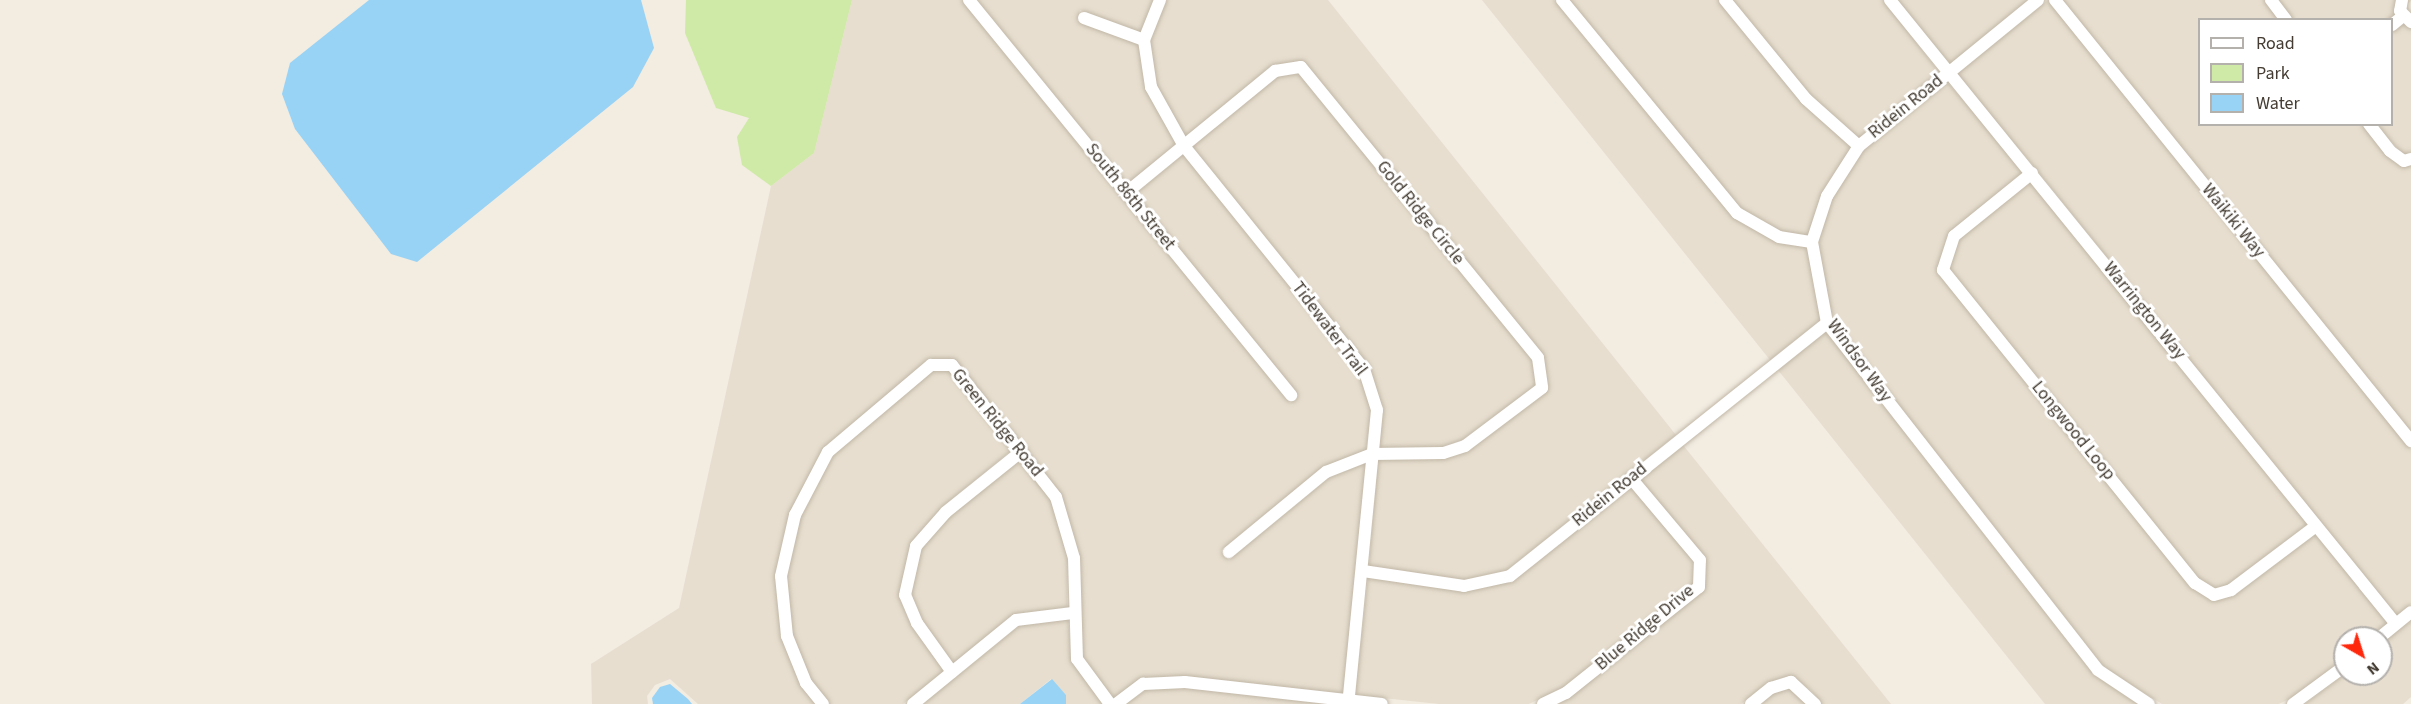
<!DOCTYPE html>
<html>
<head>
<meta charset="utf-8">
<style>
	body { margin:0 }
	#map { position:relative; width:2411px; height:704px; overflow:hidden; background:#f2ece1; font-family:"Source Sans 3",sans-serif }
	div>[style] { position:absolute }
	.residential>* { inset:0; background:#e7decf }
	.green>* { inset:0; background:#ceeaa6 }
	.water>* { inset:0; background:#98d2f5 }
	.roads { filter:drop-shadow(0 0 2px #c1b7a7) drop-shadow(0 0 2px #c1b7a7) }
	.street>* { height:12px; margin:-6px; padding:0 6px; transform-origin:6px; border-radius:6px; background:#fff }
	span { translate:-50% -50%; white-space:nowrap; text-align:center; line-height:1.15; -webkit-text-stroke:6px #fff; paint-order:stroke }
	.street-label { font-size:18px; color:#443c32 }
	.legend { position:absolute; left:2198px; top:18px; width:195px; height:108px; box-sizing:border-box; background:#fff; border:2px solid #b4b1ad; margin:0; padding:8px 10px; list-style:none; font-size:18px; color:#443c32 }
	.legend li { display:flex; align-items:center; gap:12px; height:30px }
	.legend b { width:30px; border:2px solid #b4b1ad }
	.north { position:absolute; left:2333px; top:626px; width:60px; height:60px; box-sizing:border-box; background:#fff; border:2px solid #b4b1ad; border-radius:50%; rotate:141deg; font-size:16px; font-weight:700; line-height:24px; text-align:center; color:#443c32 }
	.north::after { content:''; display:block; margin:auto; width:21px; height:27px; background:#ff270c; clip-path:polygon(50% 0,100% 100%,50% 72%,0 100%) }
</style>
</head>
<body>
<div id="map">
	<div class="residential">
		<div style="clip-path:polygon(852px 0,962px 0,1290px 403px,1298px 396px,1134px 195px,1184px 154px,1359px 371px,1372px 410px,1366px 450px,1322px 468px,1221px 551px,1229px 560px,1329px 478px,1366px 463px,1343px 694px,1184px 676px,1142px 678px,1113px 699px,1082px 657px,1060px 493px,956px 362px,930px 359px,824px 447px,776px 574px,781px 636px,802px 687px,816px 704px,698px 704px,670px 679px,655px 685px,647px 696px,648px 704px,592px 704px,591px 664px,679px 608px,771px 186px,814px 153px)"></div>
		<div style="clip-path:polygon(976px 0,1154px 0,1141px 33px,1080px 10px,1077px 21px,1139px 44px,1177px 144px,1127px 185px)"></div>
		<div style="clip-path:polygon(1167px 0,1328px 0,1676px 435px,1507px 570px,1463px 580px,1369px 566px,1378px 460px,1444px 459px,1469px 451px,1546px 393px,1544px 358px,1299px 61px,1271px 66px,1186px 137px,1156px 85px,1150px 42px)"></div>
		<div style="clip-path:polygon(1482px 0,1554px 0,1733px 217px,1777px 242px,1807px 247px,1821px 320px,1770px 360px)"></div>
		<div style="clip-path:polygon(1569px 0,1718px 0,1802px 103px,1852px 146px,1822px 192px,1808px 236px,1781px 232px,1740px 209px)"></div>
		<div style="clip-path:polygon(1732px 0,1883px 0,1939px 72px,1859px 138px,1810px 95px)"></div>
		<div style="clip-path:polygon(1897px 0,2028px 0,1948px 66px)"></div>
		<div style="clip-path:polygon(2048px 0,2411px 450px,2411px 604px,2396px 616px,2032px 164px,1956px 75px)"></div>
		<div style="clip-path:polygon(2062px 0,2264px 0,2279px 19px,2200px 20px,2200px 124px,2363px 125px,2386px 154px,2401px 166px,2411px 165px,2411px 433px)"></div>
		<div style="clip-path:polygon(2278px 0,2411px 0,2411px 1px,2389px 19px,2293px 20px)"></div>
		<div style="clip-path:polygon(2411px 17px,2411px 152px,2404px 155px,2376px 125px,2392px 124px,2392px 33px)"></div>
		<div style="clip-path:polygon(1299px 74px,1532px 360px,1536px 385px,1462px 440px,1441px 447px,1379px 448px,1383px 409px,1369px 368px,1192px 147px,1278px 76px)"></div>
		<div style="clip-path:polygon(1947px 82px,2024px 171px,1950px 232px,1938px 267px,2212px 600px,2233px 596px,2315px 534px,2388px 623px,2369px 638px,2345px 638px,2345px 658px,2295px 696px,2279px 704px,2162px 704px,2102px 666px,1833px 321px,1818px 244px,1832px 199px,1864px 150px)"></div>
		<div style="clip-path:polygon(2032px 181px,2308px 524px,2228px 585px,2215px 589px,2199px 579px,1950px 269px,1959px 240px)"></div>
		<div style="clip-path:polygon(1827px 331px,2094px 673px,2138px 704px,2045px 704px,1778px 370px)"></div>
		<div style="clip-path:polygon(933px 371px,949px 371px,1013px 449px,942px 507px,912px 542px,900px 593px,944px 671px,903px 704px,830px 704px,811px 681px,792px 635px,787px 578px,801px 517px,833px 456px)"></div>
		<div style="clip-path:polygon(1683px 445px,1891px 704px,1822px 704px,1811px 690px,1788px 676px,1767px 683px,1741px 704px,1557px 704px,1703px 592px,1705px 556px,1639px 480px)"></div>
		<div style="clip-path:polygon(1021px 459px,1051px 499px,1068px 558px,1067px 607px,1013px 616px,953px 664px,922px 620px,911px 595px,921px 549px,950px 516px)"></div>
		<div style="clip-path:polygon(1631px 486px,1695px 561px,1693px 584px,1562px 688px,1529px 704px,1439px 704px,1355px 695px,1368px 578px,1512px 581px)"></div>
		<div style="clip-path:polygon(1068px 619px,1072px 662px,1103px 704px,1066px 704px,1066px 695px,1051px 679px,1020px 704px,923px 704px,1019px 626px)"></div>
		<div style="clip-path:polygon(2411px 620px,2411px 697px,2403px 704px,2305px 704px,2345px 674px,2381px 674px,2381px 644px)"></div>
		<div style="clip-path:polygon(1185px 688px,1327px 704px,1126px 704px,1146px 690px)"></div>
		<div style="clip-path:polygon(1790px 688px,1809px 704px,1761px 704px,1774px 693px)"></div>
	</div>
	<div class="green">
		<div style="clip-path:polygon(686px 0,852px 0,814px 153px,771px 186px,742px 165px,737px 137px,749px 118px,716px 108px,685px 33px)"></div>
	</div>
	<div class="water">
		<div style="clip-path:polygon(369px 0,641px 0,654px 48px,633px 87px,417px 262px,391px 254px,295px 129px,282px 94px,290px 63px)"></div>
		<div style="clip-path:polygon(1052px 679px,1066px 695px,1066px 704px,1020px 704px)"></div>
		<div style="clip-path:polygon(670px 684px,688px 699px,692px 704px,653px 704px,652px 698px,660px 687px)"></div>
	</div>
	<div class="roads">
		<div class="street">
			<div style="left:969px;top:0;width:510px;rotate:50.81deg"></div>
			<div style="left:1160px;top:0;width:43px;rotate:111.8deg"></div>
			<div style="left:1144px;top:40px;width:48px;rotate:81.5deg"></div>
			<div style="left:1151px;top:87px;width:68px;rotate:60.8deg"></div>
			<div style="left:1184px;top:146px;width:287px;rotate:51.1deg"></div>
			<div style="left:1364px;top:369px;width:43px;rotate:72.4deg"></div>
			<div style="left:1377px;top:410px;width:295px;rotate:95.6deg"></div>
			<div style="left:1562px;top:0;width:276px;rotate:50.6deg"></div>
			<div style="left:1737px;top:213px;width:48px;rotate:29.7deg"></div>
			<div style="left:1779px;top:237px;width:33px;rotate:9deg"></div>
			<div style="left:1725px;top:0;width:128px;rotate:50.7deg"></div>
			<div style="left:1806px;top:99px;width:71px;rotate:41.6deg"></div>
			<div style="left:1890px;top:0;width:803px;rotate:50.96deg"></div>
			<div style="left:2038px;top:0;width:231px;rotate:140.8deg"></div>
			<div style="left:1859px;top:146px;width:59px;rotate:122.6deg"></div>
			<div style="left:1827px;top:196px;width:48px;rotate:108.1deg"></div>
			<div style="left:1812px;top:242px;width:82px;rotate:79.5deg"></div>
			<div style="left:1827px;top:323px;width:440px;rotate:52deg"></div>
			<div style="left:2098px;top:670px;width:61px;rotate:33.7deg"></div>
			<div style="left:2055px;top:0;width:567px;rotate:51.09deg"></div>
			<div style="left:2271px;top:0;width:25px;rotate:53deg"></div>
			<div style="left:2402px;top:0;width:11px;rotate:100deg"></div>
			<div style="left:2400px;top:11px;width:16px;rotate:45deg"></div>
			<div style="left:1084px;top:18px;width:64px;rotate:20.1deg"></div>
			<div style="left:2392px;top:25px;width:14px;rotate:-39deg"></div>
			<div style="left:2369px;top:124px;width:34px;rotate:52deg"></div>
			<div style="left:2390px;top:151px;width:17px;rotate:36deg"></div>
			<div style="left:2404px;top:161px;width:7px;rotate:-16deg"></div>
			<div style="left:2032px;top:173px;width:100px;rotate:141.1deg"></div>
			<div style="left:1954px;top:236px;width:36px;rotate:108deg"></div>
			<div style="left:1943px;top:270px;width:402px;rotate:51.2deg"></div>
			<div style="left:2195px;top:583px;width:22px;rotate:32deg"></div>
			<div style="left:2214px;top:595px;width:18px;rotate:-16deg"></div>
			<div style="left:2231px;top:590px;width:106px;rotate:-37deg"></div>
			<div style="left:1126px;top:193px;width:193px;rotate:-39.3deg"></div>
			<div style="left:1275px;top:71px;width:26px;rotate:-9deg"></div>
			<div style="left:1301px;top:67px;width:375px;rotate:50.8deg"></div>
			<div style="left:1538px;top:358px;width:30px;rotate:82deg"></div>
			<div style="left:1542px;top:388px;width:96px;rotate:143deg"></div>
			<div style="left:1465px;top:446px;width:23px;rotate:162deg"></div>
			<div style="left:1443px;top:453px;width:71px;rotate:179.2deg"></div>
			<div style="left:1372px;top:454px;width:49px;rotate:158.6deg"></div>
			<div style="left:1326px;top:472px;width:126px;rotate:140.5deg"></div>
			<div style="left:1363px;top:571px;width:102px;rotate:8.4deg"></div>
			<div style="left:1464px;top:586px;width:47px;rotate:-12.3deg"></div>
			<div style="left:1510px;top:576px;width:406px;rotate:-38.6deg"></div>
			<div style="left:2379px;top:638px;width:41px;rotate:-39.1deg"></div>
			<div style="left:952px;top:672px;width:60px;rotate:-125.5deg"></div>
			<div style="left:917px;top:623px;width:30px;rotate:-113deg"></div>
			<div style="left:905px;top:595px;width:50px;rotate:-77.3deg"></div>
			<div style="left:916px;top:546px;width:45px;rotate:-48.6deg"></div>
			<div style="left:946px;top:512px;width:97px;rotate:-38.8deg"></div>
			<div style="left:823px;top:704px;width:27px;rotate:-129deg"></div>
			<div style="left:806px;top:683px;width:51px;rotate:-112deg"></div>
			<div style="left:787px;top:636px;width:60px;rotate:-95.7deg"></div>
			<div style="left:781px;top:576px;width:63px;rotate:-77.1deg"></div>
			<div style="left:795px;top:515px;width:71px;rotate:-62.4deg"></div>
			<div style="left:828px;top:452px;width:135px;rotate:-40.2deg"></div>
			<div style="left:931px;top:365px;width:21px"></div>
			<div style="left:952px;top:365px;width:168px;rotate:51.8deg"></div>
			<div style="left:1056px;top:497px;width:64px;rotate:73.6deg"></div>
			<div style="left:1074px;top:558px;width:101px;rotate:88.3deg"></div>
			<div style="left:1077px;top:659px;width:56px;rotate:53.7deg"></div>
			<div style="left:913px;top:704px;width:133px;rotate:-39.2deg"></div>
			<div style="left:1016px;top:620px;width:57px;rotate:-7deg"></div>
			<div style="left:1116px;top:704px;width:34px;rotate:-37deg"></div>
			<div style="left:1143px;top:684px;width:42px;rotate:-2.7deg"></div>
			<div style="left:1185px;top:682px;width:198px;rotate:6.4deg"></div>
			<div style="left:1543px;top:704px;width:25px;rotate:-26deg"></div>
			<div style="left:1566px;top:693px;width:170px;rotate:-38.6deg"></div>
			<div style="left:1699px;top:587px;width:27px;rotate:-88deg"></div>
			<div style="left:1700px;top:560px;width:107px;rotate:-130.1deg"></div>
			<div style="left:1751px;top:704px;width:26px;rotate:-39deg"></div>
			<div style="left:1771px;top:688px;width:21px;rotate:-17deg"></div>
			<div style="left:1791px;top:682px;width:33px;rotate:43deg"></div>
			<div style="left:2293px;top:704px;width:64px;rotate:-36.2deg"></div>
		</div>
	</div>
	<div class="street-label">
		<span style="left:1906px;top:107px;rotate:-39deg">Ridein Road</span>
		<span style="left:1130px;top:197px;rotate:51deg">South 86th Street</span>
		<span style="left:1420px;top:213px;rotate:51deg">Gold Ridge Circle</span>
		<span style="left:2233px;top:221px;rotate:51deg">Waikiki Way</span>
		<span style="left:2144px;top:311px;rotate:51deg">Warrington Way</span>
		<span style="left:1329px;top:329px;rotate:53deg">Tidewater Trail</span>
		<span style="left:1859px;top:361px;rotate:54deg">Windsor Way</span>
		<span style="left:997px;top:423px;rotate:51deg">Green Ridge Road</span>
		<span style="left:2073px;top:431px;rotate:51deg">Longwood Loop</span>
		<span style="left:1610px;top:495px;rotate:-39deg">Ridein Road</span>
		<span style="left:1645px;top:628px;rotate:-40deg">Blue Ridge Drive</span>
	</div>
	<ul class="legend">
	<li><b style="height:8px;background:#fff"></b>Road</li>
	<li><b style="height:16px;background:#ceeaa6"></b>Park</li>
	<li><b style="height:16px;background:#98d2f5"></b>Water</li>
	</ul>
	<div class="north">N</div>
</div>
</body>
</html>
